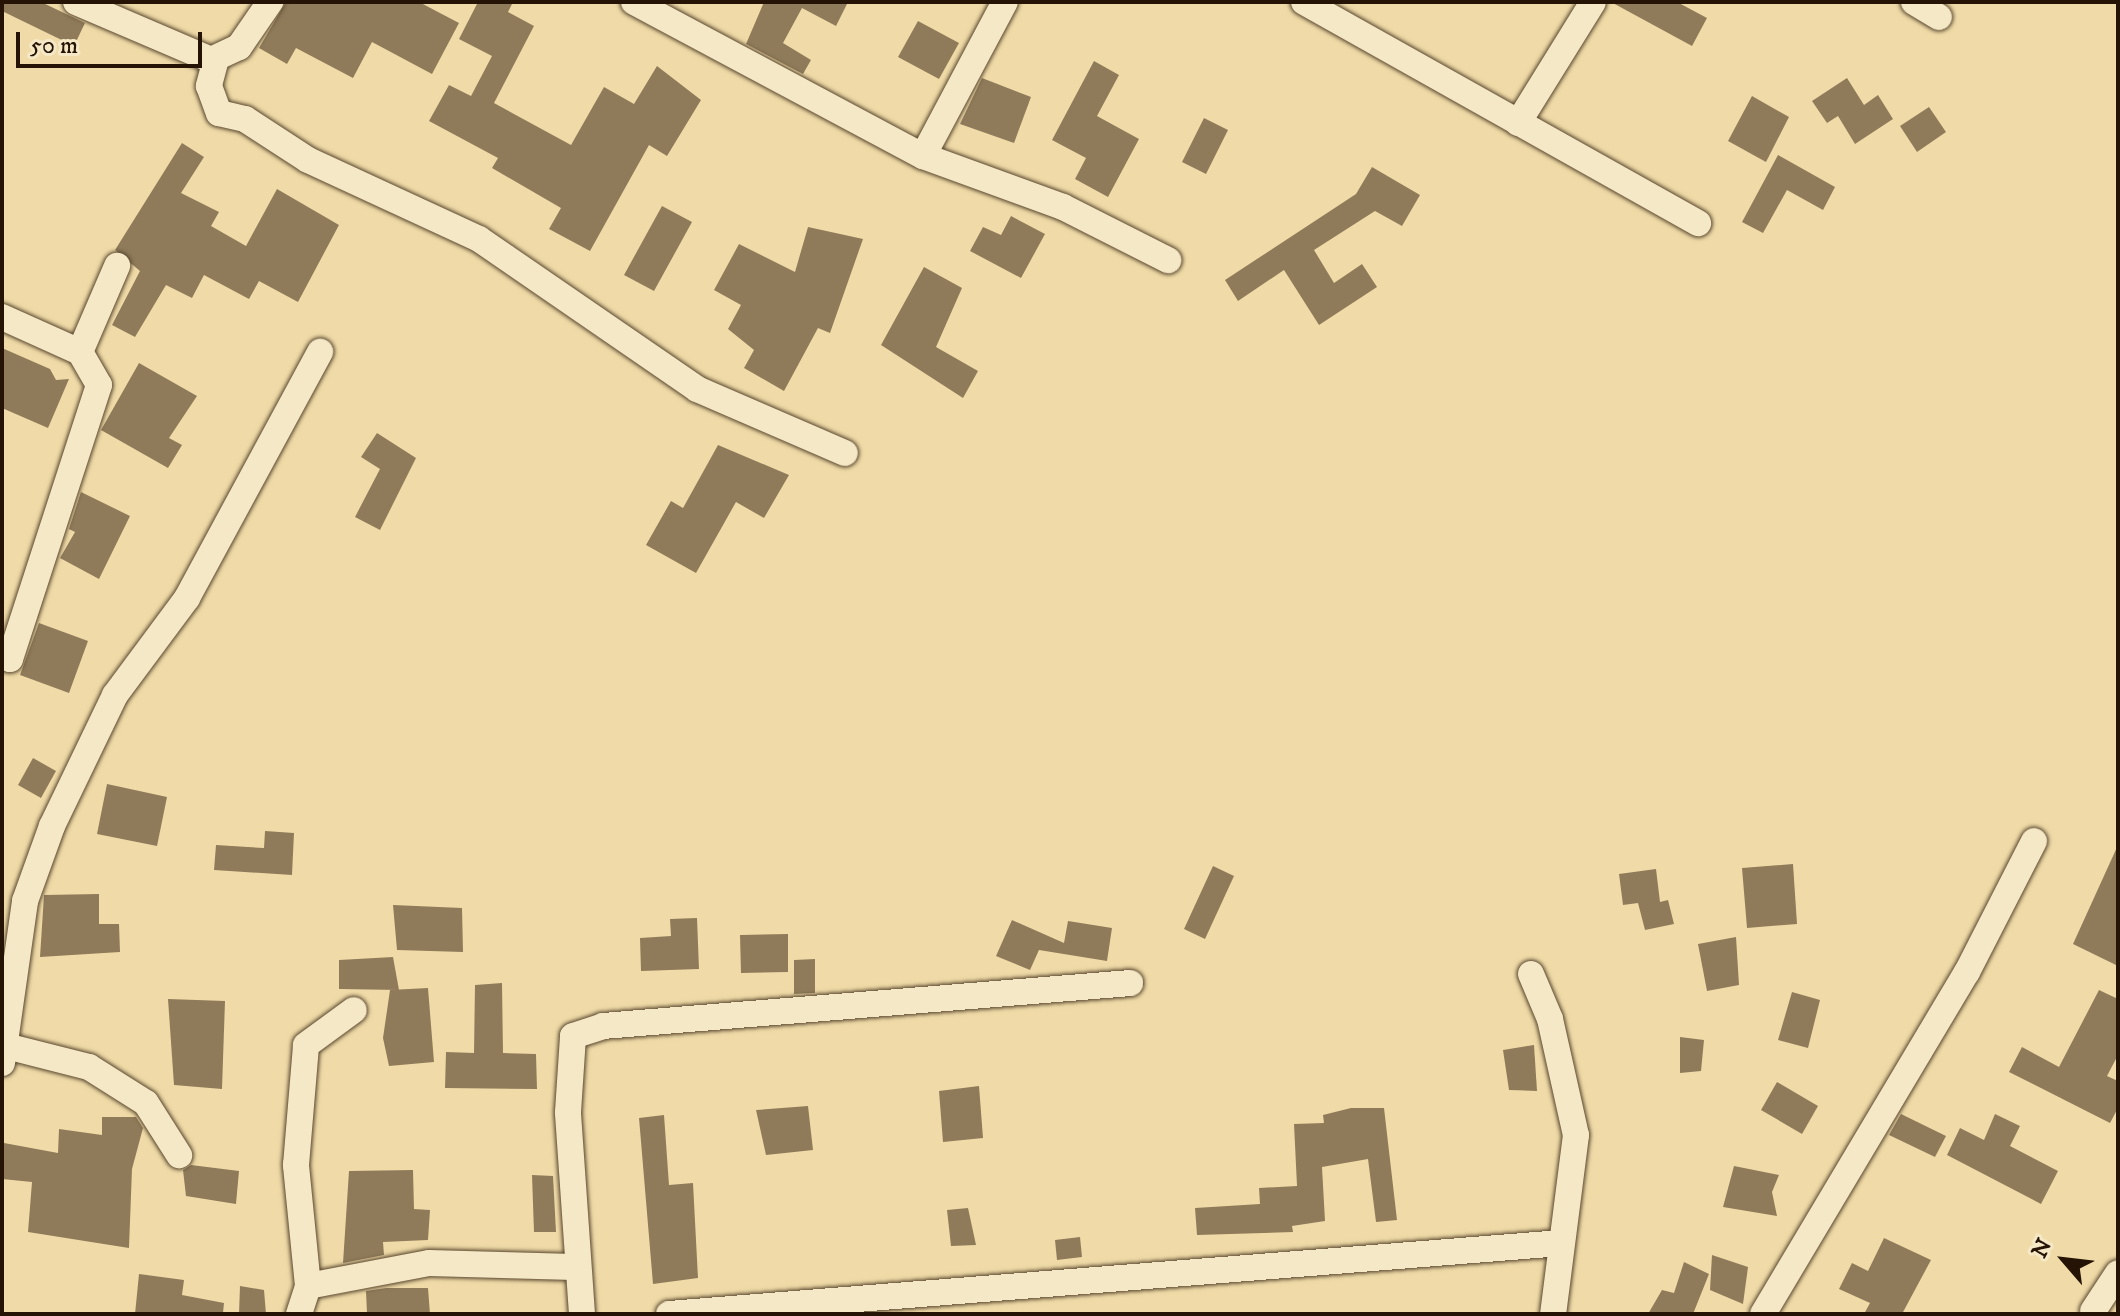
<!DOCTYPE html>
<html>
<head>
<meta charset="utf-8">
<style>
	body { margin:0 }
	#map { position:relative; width:2120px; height:1316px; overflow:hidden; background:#f0dba8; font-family:"IM FELL DW Pica",serif }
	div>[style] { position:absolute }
	.building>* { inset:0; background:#8f7b5a }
	.roads { filter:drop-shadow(0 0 2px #58462e) drop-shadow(0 0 2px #58462e) }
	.minor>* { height:26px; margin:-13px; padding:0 13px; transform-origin:13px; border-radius:13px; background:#f5e8c6 }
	span { translate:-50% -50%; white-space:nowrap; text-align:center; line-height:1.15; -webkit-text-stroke:6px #f5e8c6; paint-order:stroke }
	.frame { position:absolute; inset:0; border:4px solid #251405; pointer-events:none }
	.north { position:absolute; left:2024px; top:1220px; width:80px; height:80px; -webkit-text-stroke:6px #f5e8c6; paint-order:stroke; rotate:298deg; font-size:22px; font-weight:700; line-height:32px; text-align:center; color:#251405 }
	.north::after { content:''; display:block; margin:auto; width:28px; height:36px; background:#251405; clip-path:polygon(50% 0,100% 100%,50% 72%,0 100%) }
	.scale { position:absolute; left:16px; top:32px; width:186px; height:36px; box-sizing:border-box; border:4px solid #251405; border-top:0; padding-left:10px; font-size:24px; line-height:28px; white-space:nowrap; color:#251405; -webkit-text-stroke:6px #f5e8c6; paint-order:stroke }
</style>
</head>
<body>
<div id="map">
	<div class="building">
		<div style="clip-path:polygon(2px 2px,41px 2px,85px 23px,74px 46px,2px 11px)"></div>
		<div style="clip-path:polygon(286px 2px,419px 2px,459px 23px,432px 74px,372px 42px,353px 78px,296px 48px,287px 64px,259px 48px)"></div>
		<div style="clip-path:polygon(478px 2px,513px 2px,508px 12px,534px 26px,494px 103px,571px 145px,604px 87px,634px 104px,657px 66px,701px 100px,667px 156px,649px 145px,590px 251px,549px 229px,561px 208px,492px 168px,498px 158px,429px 121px,449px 85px,471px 96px,492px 56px,459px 39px)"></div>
		<div style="clip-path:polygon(764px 2px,848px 2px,836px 26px,802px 8px,783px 43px,811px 60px,803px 74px,746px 44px)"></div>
		<div style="clip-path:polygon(1611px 2px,1677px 2px,1707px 18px,1692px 46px)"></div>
		<div style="clip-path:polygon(918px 21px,959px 43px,939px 79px,898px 57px)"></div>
		<div style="clip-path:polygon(1094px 61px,1119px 75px,1097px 116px,1139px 139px,1108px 197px,1075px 179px,1086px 158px,1052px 140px)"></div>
		<div style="clip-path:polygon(982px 78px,1031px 97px,1014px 143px,960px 124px)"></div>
		<div style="clip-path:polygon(1847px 78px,1864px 105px,1878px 95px,1893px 119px,1855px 144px,1838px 116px,1827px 123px,1812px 101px)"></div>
		<div style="clip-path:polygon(1752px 96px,1789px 117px,1766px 162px,1728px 141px)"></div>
		<div style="clip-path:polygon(1929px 107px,1946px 132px,1917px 152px,1900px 126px)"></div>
		<div style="clip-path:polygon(1204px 118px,1228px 130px,1206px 174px,1182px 162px)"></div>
		<div style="clip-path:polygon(182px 143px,204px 157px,181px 193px,219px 212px,211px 226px,246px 246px,277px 189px,339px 225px,298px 302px,259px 281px,249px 299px,204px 275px,192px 298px,166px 285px,135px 337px,112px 325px,140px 271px,115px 250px)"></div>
		<div style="clip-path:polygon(1778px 155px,1835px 187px,1823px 210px,1787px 190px,1763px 233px,1742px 222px)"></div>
		<div style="clip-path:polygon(1372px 167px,1420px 195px,1402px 226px,1375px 211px,1314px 250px,1334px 283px,1362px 264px,1377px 287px,1319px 325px,1284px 270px,1238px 301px,1225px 280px,1356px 194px)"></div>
		<div style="clip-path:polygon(662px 206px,692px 222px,654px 291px,624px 275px)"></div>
		<div style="clip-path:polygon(1011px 216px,1045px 234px,1021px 278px,970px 251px,983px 227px,1001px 235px)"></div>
		<div style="clip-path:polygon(808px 227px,863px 239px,830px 333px,818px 328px,784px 391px,744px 368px,754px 350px,728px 329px,741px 305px,714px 290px,739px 244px,795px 272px)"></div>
		<div style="clip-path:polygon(924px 267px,962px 288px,936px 347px,978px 371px,963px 398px,881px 345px)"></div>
		<div style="clip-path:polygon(2px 348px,50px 369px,56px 380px,69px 379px,48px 428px,2px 408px)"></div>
		<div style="clip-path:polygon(139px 363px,197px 396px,169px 438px,182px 445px,168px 468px,101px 430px)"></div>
		<div style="clip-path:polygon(377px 433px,416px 458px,380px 530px,355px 517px,380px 469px,361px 457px)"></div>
		<div style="clip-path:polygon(718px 445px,789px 475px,764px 518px,736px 502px,696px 573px,646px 545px,671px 501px,683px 508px)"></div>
		<div style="clip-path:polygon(81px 492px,130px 516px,99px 579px,60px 558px,75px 532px,69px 529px)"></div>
		<div style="clip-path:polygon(39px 623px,88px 641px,69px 693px,20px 675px)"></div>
		<div style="clip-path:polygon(33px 758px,56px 771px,41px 798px,18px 785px)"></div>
		<div style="clip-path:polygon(107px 784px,167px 797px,157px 846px,97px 834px)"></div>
		<div style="clip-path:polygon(265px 831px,294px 833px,292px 875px,214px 870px,216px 845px,264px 848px)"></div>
		<div style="clip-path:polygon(2118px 845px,2118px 966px,2073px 944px)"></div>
		<div style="clip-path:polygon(1793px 864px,1797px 924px,1747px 928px,1742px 868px)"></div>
		<div style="clip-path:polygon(1213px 866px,1234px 876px,1205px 939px,1184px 929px)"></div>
		<div style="clip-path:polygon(1656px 869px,1660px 902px,1668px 900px,1674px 924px,1645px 930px,1638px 903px,1623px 905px,1619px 874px)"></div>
		<div style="clip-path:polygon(99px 894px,99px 924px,119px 924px,120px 952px,40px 957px,44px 895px)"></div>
		<div style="clip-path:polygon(393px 905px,462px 908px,463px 952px,397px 950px)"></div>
		<div style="clip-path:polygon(697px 918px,699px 969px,641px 971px,640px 938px,671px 936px,670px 919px)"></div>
		<div style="clip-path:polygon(1012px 920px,1064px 943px,1068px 921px,1112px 928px,1107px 961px,1039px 950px,1030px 970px,996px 956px)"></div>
		<div style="clip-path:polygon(788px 934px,788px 972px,741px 973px,740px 935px)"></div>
		<div style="clip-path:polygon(1736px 937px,1739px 985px,1707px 991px,1698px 944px)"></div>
		<div style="clip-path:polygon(393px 957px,399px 990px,339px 989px,339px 960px)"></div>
		<div style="clip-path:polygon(815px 959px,815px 993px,794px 994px,794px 960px)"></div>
		<div style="clip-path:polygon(502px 983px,503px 1053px,536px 1054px,537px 1089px,445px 1088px,446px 1052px,474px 1053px,475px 985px)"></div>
		<div style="clip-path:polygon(428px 988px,434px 1062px,389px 1066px,383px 1038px,390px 990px)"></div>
		<div style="clip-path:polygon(2099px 990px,2118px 999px,2118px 1055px,2107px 1076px,2118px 1081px,2118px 1108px,2110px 1123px,2009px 1072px,2022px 1047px,2059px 1067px)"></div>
		<div style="clip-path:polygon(1792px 992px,1820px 1000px,1808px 1048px,1778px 1040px)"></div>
		<div style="clip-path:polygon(168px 999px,225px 1001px,222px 1089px,174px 1085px)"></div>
		<div style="clip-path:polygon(1680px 1037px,1704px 1040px,1701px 1071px,1680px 1073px)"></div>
		<div style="clip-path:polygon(1534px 1045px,1537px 1091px,1509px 1090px,1503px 1050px)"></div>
		<div style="clip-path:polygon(1777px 1082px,1818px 1106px,1802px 1134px,1761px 1110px)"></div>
		<div style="clip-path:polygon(979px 1086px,983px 1138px,943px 1142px,939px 1091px)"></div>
		<div style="clip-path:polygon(808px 1106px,813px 1150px,766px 1155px,756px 1110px)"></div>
		<div style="clip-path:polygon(1351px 1108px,1384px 1108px,1397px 1220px,1376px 1222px,1368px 1159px,1322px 1167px,1325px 1221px,1292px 1226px,1293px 1232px,1197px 1235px,1195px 1208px,1260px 1204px,1259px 1188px,1297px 1186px,1294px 1124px,1324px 1123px,1323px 1115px)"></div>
		<div style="clip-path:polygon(1901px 1114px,1946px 1136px,1935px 1157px,1889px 1135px)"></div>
		<div style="clip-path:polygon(1995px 1114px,2020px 1126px,2010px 1146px,2058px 1171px,2041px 1204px,1947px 1155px,1960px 1128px,1984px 1140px)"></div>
		<div style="clip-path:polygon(664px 1115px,669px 1185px,693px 1183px,698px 1278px,653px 1284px,639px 1118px)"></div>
		<div style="clip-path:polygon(102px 1117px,136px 1117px,143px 1128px,132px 1169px,129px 1248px,28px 1232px,32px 1182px,2px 1179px,4px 1143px,58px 1153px,59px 1129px,102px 1135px)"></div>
		<div style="clip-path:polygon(191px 1165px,239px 1171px,236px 1204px,186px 1196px,183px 1170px)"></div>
		<div style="clip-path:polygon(1734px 1166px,1779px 1175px,1772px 1192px,1777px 1216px,1723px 1207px)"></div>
		<div style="clip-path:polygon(413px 1170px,414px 1209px,430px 1210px,428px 1240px,383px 1242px,384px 1255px,343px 1263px,349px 1171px)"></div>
		<div style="clip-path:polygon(532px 1175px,553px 1176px,556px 1232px,534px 1232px)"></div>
		<div style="clip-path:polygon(968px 1208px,976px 1245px,951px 1246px,947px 1210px)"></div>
		<div style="clip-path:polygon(1080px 1237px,1082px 1257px,1057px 1260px,1055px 1240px)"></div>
		<div style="clip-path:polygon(1884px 1238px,1931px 1260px,1902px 1314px,1864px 1314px,1870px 1303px,1839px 1289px,1852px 1263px,1868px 1271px)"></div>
		<div style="clip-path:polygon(1712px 1255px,1748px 1267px,1743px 1304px,1710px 1290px)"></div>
		<div style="clip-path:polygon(1684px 1262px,1709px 1274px,1693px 1314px,1648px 1314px,1662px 1290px,1674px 1293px)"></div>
		<div style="clip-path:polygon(139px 1274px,184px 1280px,182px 1295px,224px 1303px,223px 1313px,135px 1314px)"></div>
		<div style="clip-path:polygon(240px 1286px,264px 1290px,266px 1314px,239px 1314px)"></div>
		<div style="clip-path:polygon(386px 1288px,428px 1288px,430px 1314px,367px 1314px,366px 1291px)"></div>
	</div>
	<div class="roads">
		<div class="minor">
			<div style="left:76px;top:2px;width:147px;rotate:23.2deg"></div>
			<div style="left:211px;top:60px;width:31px;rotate:-25deg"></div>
			<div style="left:239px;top:47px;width:55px;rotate:-55.4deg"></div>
			<div style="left:634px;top:2px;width:327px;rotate:28.1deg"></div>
			<div style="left:923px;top:156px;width:149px;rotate:20deg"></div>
			<div style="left:1063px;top:207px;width:118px;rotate:26.8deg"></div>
			<div style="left:1304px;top:2px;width:452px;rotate:29.3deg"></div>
			<div style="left:1914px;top:2px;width:29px;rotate:31deg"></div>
			<div style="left:216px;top:59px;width:28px;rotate:105deg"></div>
			<div style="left:209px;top:86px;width:29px;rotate:70deg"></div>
			<div style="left:219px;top:113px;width:27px;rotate:13deg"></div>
			<div style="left:245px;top:119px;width:75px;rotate:33.1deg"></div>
			<div style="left:308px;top:160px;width:188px;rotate:24.8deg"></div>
			<div style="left:479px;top:239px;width:265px;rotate:34.5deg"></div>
			<div style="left:697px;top:389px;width:161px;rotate:23.4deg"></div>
			<div style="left:1518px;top:123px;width:142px;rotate:-58.2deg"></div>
			<div style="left:923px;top:156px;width:174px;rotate:-62deg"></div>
			<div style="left:2px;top:317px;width:85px;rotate:24.2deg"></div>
			<div style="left:80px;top:352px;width:38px;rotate:60deg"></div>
			<div style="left:99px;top:385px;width:288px;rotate:108deg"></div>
			<div style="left:10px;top:659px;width:9px;rotate:-159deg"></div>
			<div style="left:80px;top:352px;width:94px;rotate:-66.7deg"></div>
			<div style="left:1531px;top:974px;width:49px;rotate:67.1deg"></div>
			<div style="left:1550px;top:1019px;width:119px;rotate:77.4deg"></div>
			<div style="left:1576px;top:1135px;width:180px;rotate:97.3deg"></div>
			<div style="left:2px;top:1045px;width:90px;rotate:14.2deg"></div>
			<div style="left:89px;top:1067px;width:67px;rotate:32.3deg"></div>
			<div style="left:146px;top:1103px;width:62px;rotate:57.6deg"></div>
			<div style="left:2px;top:1063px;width:164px;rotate:-81.9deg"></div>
			<div style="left:25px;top:901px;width:80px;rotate:-70.2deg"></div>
			<div style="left:52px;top:826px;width:145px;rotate:-64.3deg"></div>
			<div style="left:115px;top:695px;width:121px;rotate:-53.4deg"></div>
			<div style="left:187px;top:598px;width:280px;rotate:-61.6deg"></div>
			<div style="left:308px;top:1286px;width:123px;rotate:-10.8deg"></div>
			<div style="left:429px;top:1263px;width:145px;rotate:1.6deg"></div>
			<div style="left:2093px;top:1311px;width:45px;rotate:-56.7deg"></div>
			<div style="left:299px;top:1314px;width:29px;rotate:-72deg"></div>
			<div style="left:308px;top:1286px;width:122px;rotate:-95.7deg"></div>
			<div style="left:296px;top:1165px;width:120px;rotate:-85.2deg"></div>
			<div style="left:306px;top:1045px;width:59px;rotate:-36.1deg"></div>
			<div style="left:582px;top:1314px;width:202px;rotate:-94deg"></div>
			<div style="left:568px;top:1112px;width:76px;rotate:-86.2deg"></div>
			<div style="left:573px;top:1036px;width:32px;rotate:-18deg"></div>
			<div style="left:603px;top:1026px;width:529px;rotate:-4.66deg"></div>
			<div style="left:669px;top:1314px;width:895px;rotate:-4.55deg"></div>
			<div style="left:1763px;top:1314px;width:398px;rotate:-59.2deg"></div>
			<div style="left:1967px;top:972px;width:147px;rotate:-62.9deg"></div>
		</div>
	</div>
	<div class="frame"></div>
	<div class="north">N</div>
	<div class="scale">50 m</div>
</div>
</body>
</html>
